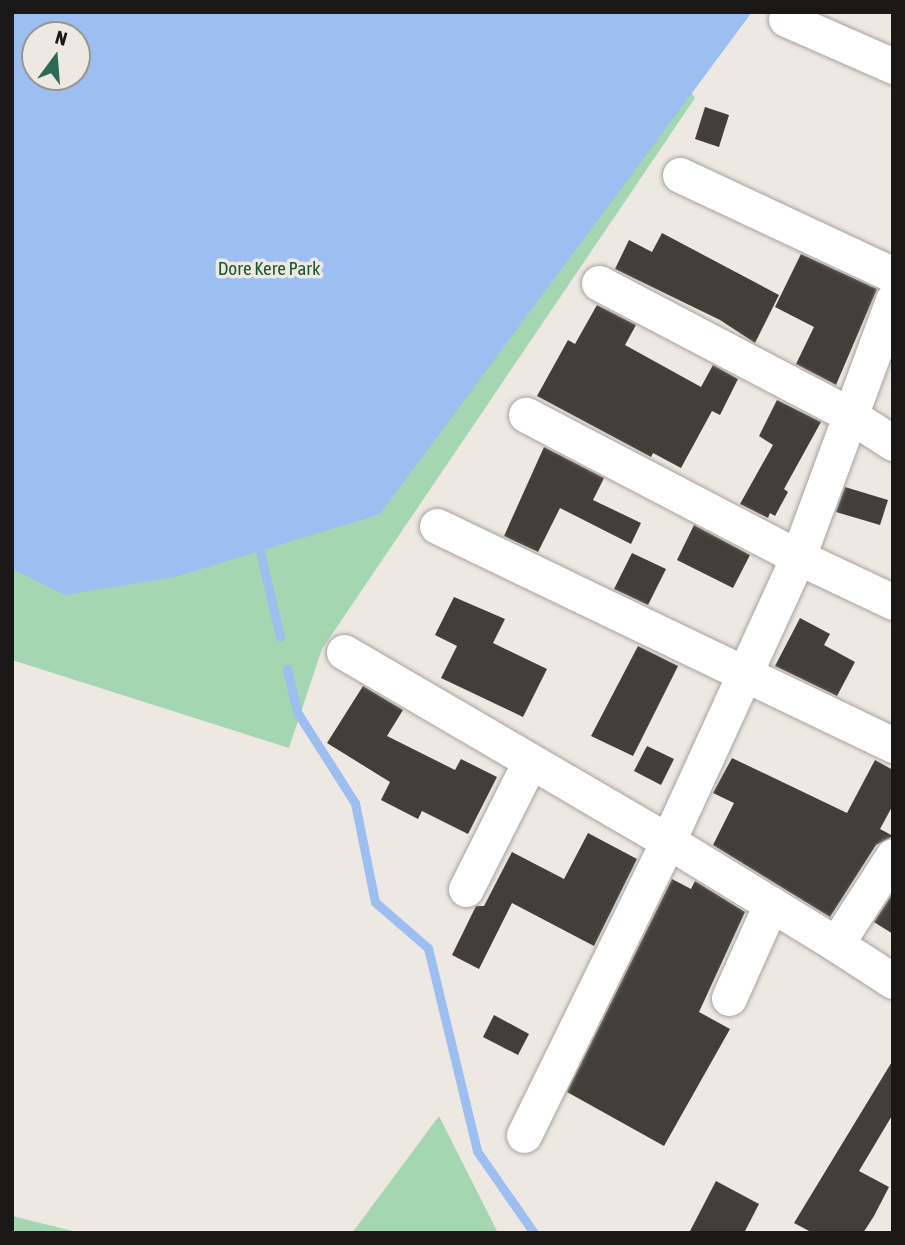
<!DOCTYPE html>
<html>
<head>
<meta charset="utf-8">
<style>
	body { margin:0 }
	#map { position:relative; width:905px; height:1245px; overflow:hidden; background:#eee8e2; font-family:"Asap Condensed",sans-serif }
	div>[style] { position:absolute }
	.green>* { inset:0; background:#a5d6b2 }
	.water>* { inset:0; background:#9cbef1 }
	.stream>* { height:9px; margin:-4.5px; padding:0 4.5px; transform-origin:4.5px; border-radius:4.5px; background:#9cbef1 }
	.building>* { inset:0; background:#433e39 }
	.roads { filter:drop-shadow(0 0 2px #a8a29d) drop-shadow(0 0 2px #a8a29d) }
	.street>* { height:35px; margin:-17.5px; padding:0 17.5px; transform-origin:17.5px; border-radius:17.5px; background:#fff }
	span { translate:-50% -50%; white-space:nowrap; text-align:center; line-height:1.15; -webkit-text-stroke:7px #eee8e2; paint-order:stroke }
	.park-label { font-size:19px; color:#185731 }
	.frame { position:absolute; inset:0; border:14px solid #1a1816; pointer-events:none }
	.north { position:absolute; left:21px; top:21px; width:70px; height:70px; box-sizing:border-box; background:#eee8e2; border:2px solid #999590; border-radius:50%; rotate:16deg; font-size:19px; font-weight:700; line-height:28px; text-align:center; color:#1a1816 }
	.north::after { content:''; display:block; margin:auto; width:24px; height:32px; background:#2d6a57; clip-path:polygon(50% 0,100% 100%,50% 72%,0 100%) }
</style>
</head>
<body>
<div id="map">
	<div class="green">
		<div style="clip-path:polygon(evenodd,12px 12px,636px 12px,695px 98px,322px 649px,289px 748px,12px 660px,12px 12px,35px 35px,77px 35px,77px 77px,35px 77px,35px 35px)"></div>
		<div style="clip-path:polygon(439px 1116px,498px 1233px,352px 1233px)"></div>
		<div style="clip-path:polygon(12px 1216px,81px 1233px,12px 1233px)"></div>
	</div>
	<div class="water">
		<div style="clip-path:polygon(evenodd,12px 12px,752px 12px,380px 514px,175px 577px,64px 595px,12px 569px,12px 12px,35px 35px,77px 35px,77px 77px,35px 77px,35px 35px)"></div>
	</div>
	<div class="stream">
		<div style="left:260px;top:551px;width:88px;rotate:76.9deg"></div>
		<div style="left:287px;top:669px;width:44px;rotate:76.9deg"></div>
		<div style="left:297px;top:712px;width:108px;rotate:57.5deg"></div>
		<div style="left:355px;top:803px;width:101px;rotate:78.6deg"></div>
		<div style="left:375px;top:902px;width:70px;rotate:41deg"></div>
		<div style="left:428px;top:948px;width:209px;rotate:76.4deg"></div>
		<div style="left:477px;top:1151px;width:100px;rotate:55.2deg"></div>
	</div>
	<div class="building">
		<div style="clip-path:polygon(705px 107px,729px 115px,719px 147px,695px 139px)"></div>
		<div style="clip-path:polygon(662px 233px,779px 295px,755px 343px,720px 320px,615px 269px,629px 240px,652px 252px)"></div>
		<div style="clip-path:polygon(801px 254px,877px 289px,836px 385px,796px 364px,814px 327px,775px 307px)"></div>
		<div style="clip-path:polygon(597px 305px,636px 325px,625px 345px,701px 387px,713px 365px,738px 379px,720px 415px,712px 411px,681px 468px,653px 453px,651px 457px,537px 396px,568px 340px,575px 344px)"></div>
		<div style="clip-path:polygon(777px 400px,821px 422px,784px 489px,788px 492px,775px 516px,770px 513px,768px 518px,740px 504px,773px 445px,759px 436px)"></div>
		<div style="clip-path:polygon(544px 447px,604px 478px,593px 500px,641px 523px,631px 544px,560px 508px,538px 552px,504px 536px)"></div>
		<div style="clip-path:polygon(845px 487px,888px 500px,880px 525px,836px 512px)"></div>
		<div style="clip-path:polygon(694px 525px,750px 555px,733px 588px,677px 560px)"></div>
		<div style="clip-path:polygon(632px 553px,666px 569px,648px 605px,614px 589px)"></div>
		<div style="clip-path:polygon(454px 597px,505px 619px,493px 643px,547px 669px,523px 717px,441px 678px,457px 646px,435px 635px)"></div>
		<div style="clip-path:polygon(800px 618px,830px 634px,824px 645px,855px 662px,837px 696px,775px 666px)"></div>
		<div style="clip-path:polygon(638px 646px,678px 666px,633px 756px,591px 736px)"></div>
		<div style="clip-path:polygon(363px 686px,403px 710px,387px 736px,455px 770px,461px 759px,497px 777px,468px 834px,422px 811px,418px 819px,381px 800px,390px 782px,327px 743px)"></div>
		<div style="clip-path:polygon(647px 746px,674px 759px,661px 785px,634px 771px)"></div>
		<div style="clip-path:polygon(732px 758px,847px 813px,875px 760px,893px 770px,893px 805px,880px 829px,893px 836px,876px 845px,830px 917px,713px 845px,734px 803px,713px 793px)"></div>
		<div style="clip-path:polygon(588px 833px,637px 859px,594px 946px,512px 903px,479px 969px,452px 955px,476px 906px,484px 906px,512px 852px,564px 879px)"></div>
		<div style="clip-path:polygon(672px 879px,691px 889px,695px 881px,745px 912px,699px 1012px,730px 1029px,664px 1146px,567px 1092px)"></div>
		<div style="clip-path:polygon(893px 893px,893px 934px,874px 922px)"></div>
		<div style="clip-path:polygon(494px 1015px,529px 1034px,518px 1055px,483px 1037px)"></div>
		<div style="clip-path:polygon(893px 1060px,893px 1114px,859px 1171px,889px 1187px,874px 1216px,863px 1233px,813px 1233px,794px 1223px)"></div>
		<div style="clip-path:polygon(716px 1181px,759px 1204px,744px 1233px,689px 1233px)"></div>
	</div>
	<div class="roads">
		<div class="street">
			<div style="left:786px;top:19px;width:117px;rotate:23.7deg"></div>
			<div style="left:680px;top:175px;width:235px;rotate:25.1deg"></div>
			<div style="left:599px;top:283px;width:281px;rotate:27.7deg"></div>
			<div style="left:848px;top:414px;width:54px;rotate:32.8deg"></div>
			<div style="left:893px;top:300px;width:274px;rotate:110.3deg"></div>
			<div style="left:798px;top:557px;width:105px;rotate:25.3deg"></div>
			<div style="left:437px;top:526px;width:506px;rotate:25.65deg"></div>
			<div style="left:344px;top:652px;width:375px;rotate:30.3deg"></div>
			<div style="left:668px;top:841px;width:312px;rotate:-65.4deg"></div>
			<div style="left:798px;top:557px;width:307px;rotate:-152.4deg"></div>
			<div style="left:893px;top:856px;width:105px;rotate:122.9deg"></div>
			<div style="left:836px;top:944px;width:68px;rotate:33deg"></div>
			<div style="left:466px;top:889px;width:142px;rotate:-63.3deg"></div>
			<div style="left:729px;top:998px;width:103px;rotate:-65.9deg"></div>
			<div style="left:524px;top:1135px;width:327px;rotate:-63.9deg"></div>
			<div style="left:668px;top:841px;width:197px;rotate:31.5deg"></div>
		</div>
	</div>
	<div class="park-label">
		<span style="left:269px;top:269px">Dore Kere Park</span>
	</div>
	<div class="frame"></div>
	<div class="north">N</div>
</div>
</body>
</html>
